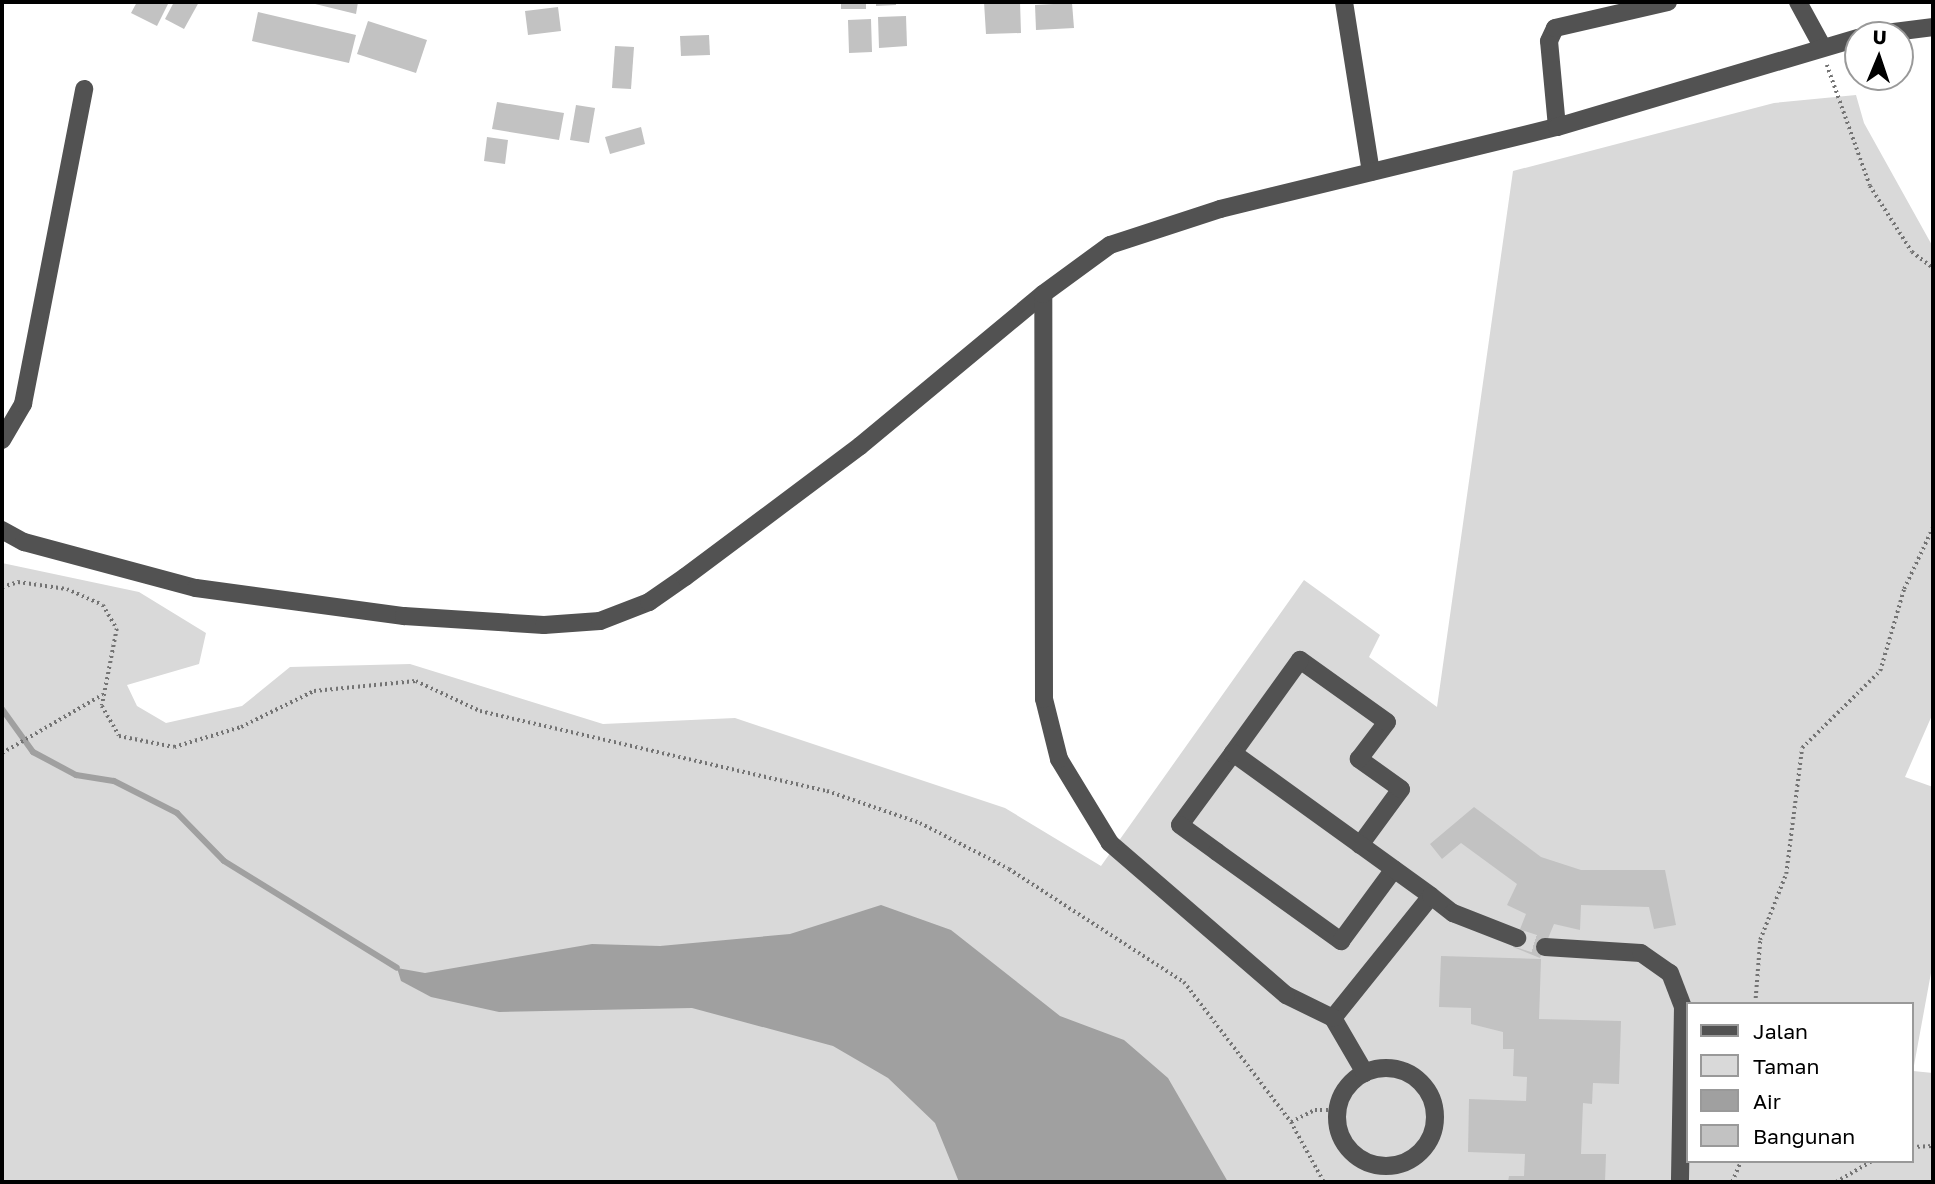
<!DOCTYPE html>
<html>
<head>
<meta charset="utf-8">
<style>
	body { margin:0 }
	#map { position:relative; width:1935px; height:1184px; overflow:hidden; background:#fff; font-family:"Golos Text",sans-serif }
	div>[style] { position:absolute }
	.green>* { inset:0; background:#d9d9d9 }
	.water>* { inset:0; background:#a0a0a0 }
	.stream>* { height:6px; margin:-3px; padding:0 3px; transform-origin:3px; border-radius:3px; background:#a0a0a0 }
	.building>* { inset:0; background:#c2c2c2 }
	.minor-tunnel>* { height:18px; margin-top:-9px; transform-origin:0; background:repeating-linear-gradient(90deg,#d9d9d9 0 18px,transparent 0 27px) }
	.path>* { height:3.5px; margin-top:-1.75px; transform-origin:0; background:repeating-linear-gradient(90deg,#747474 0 2px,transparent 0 5.5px) }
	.minor>* { height:18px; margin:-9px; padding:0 9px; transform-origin:9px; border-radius:9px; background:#525252 }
	.minor>.ring { margin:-9px; padding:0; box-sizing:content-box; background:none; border:18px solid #525252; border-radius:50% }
	span { translate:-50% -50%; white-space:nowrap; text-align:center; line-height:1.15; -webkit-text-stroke:7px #fff; paint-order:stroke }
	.frame { position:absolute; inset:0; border:4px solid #000; pointer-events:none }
	.legend { position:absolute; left:1686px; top:1002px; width:228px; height:161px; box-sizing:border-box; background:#fff; border:2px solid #999; margin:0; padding:9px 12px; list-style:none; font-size:21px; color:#000 }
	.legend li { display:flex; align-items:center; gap:14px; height:35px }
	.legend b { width:35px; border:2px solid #999 }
	.north { position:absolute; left:1844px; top:21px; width:70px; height:70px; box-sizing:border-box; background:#fff; border:2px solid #999; border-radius:50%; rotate:2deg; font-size:19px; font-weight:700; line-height:28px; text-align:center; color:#000 }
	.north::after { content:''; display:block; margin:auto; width:24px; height:32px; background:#000; clip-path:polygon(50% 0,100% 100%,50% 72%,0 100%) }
</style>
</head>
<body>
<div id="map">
	<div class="green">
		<div style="clip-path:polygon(evenodd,1856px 95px,1864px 123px,1933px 247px,1933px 713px,1905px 777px,1933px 787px,1933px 962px,1913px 1071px,1933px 1073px,1933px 1182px,2px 1182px,2px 563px,139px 592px,206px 633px,199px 664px,127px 685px,137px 706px,166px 723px,242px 706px,290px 667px,410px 664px,603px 724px,735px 718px,1005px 808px,1101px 866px,1304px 580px,1380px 635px,1369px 657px,1437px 707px,1513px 171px,1774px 103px,1856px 95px,1688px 1004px,1912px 1004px,1912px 1161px,1688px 1161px,1688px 1004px)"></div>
	</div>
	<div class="water">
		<div style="clip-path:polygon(881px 905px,951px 930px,1060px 1016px,1124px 1040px,1168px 1078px,1228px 1182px,959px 1182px,935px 1123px,888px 1078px,833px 1046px,692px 1008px,499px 1012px,431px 997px,401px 981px,397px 968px,425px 973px,592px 944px,660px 946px,790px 934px)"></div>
	</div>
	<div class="stream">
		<div style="left:2px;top:709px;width:53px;rotate:54.2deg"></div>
		<div style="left:33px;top:752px;width:49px;rotate:28.1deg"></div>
		<div style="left:76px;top:775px;width:38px;rotate:9deg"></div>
		<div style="left:114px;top:781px;width:71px;rotate:26.9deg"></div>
		<div style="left:177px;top:813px;width:67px;rotate:45.6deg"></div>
		<div style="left:224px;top:861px;width:203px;rotate:31.7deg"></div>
	</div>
	<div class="building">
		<div style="clip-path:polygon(137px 2px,169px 2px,157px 26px,131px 13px)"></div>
		<div style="clip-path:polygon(174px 2px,199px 2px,184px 29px,165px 19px)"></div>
		<div style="clip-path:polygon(307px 2px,358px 2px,356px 14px)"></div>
		<div style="clip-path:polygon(841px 2px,866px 2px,866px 9px,841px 9px)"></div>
		<div style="clip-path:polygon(876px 2px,896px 2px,896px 5px,876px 6px)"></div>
		<div style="clip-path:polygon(984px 2px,1020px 2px,1021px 33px,986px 34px)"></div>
		<div style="clip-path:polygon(1072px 3px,1074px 28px,1036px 30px,1035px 5px)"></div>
		<div style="clip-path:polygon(558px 7px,561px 31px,528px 35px,525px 11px)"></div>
		<div style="clip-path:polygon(258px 12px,356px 35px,349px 63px,252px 41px)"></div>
		<div style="clip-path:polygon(906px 16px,907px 46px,879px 48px,878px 17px)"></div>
		<div style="clip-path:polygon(871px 19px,872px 52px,849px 53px,848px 20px)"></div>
		<div style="clip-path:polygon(368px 21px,427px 40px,416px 73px,357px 54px)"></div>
		<div style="clip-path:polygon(709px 35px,710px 55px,681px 56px,680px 36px)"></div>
		<div style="clip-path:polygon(615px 46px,634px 47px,631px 89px,612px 88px)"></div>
		<div style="clip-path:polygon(497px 102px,564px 113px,559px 140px,492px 129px)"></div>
		<div style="clip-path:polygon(576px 105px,595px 108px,589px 143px,570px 140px)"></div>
		<div style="clip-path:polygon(641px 127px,645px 144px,610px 154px,605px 137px)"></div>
		<div style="clip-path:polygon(487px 137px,508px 140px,505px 164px,484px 161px)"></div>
		<div style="clip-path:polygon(1474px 807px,1541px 857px,1581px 870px,1665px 870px,1676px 925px,1654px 929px,1649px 907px,1581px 905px,1580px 930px,1554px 924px,1540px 958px,1513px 947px,1526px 914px,1507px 905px,1517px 884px,1461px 843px,1442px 859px,1430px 844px)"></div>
		<div style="clip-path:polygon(1441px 956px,1541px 959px,1539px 1019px,1621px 1021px,1619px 1084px,1593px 1083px,1592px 1104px,1583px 1103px,1581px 1154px,1606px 1154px,1605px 1182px,1508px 1182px,1509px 1176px,1524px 1176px,1525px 1154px,1468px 1152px,1469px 1099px,1526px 1101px,1527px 1077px,1513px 1076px,1514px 1049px,1503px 1049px,1503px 1032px,1471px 1024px,1471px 1008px,1439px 1007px)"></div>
	</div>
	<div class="minor-tunnel">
		<div style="left:1517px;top:938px;width:29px;rotate:18deg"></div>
	</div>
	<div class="path">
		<div style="left:1827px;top:65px;width:128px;rotate:70.4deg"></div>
		<div style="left:1870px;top:186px;width:78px;rotate:57.5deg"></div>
		<div style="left:1912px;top:252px;width:26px;rotate:37deg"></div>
		<div style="left:2px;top:587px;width:17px;rotate:-17deg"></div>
		<div style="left:18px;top:582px;width:49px;rotate:8.1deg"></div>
		<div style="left:67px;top:589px;width:39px;rotate:24deg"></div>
		<div style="left:103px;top:605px;width:28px;rotate:60deg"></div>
		<div style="left:117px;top:629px;width:78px;rotate:101deg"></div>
		<div style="left:102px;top:706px;width:34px;rotate:60deg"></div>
		<div style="left:119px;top:736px;width:56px;rotate:11.3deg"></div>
		<div style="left:174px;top:747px;width:70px;rotate:-16.6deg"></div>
		<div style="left:241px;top:727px;width:81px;rotate:-26.3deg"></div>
		<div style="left:314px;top:691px;width:102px;rotate:-5.6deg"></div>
		<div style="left:416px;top:681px;width:71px;rotate:25.1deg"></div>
		<div style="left:480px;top:711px;width:356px;rotate:13deg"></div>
		<div style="left:827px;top:791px;width:98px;rotate:19deg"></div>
		<div style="left:920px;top:823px;width:100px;rotate:27.3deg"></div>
		<div style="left:1009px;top:869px;width:208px;rotate:32.9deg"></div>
		<div style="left:1184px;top:982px;width:176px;rotate:52.6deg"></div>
		<div style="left:1291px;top:1122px;width:68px;rotate:61.2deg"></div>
		<div style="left:2px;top:753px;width:116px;rotate:-30.1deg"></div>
		<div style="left:1755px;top:1004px;width:64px;rotate:-85.5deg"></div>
		<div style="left:1760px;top:940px;width:71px;rotate:-68.5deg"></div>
		<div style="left:1786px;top:874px;width:127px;rotate:-82.8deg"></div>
		<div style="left:1802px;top:748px;width:110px;rotate:-44.6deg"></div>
		<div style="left:1880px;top:671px;width:85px;rotate:-73.7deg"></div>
		<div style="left:1904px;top:589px;width:68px;rotate:-64.9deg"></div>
		<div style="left:1291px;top:1122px;width:27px;rotate:-27deg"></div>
		<div style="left:1315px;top:1110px;width:22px"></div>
		<div style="left:1912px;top:1147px;width:21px;rotate:-3deg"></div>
		<div style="left:1732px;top:1182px;width:23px;rotate:-67deg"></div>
		<div style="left:1836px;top:1182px;width:42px;rotate:-30.3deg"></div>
	</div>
	<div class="minor">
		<div style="left:1344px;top:2px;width:172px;rotate:81deg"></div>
		<div style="left:1798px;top:2px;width:50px;rotate:61.4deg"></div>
		<div style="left:1870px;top:35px;width:64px;rotate:-7.2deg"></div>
		<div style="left:1557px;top:127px;width:86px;rotate:-95.3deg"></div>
		<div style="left:1549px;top:41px;width:14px;rotate:-65deg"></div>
		<div style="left:1555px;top:28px;width:116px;rotate:-13deg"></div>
		<div style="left:2px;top:440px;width:42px;rotate:-59.7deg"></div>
		<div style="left:23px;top:404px;width:321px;rotate:-79deg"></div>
		<div style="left:2px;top:530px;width:25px;rotate:29deg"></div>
		<div style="left:24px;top:542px;width:178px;rotate:15deg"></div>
		<div style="left:196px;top:588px;width:210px;rotate:7.7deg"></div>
		<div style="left:404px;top:616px;width:140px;rotate:3.7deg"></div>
		<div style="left:544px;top:625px;width:56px;rotate:-4.1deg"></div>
		<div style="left:600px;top:621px;width:53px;rotate:-21.2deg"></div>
		<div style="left:649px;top:602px;width:44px;rotate:-34.8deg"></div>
		<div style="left:685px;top:577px;width:219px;rotate:-36.8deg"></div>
		<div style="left:860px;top:446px;width:238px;rotate:-39.7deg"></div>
		<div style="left:1233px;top:753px;width:89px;rotate:126.4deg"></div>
		<div style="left:1180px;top:825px;width:46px;rotate:36.1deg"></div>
		<div style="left:1217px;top:852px;width:153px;rotate:35.7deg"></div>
		<div style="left:1341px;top:941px;width:89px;rotate:-53.6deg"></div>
		<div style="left:1360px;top:845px;width:69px;rotate:-53.8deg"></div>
		<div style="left:1401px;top:789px;width:52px;rotate:-144.5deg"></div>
		<div style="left:1359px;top:759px;width:46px;rotate:-52.9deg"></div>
		<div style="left:1387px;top:722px;width:107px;rotate:-144.5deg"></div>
		<div style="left:1300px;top:660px;width:115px;rotate:125.8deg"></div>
		<div style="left:1233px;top:753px;width:244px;rotate:35.8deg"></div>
		<div style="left:1545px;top:947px;width:96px;rotate:3.6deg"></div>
		<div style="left:1641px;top:953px;width:35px;rotate:35deg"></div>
		<div style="left:1670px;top:973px;width:36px;rotate:69deg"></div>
		<div style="left:1683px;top:1007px;width:175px;rotate:91deg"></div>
		<div style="left:1333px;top:1018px;width:156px;rotate:-51.2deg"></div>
		<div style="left:1431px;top:896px;width:28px;rotate:38deg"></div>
		<div style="left:1453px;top:913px;width:69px;rotate:21.3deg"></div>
		<div class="ring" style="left:1337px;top:1068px;width:80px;height:80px"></div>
		<div style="left:1365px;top:1073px;width:64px;rotate:-120.2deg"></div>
		<div style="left:1333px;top:1018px;width:52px;rotate:-153.9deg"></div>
		<div style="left:1286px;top:995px;width:233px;rotate:-139.2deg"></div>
		<div style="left:1110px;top:843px;width:98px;rotate:-121.3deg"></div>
		<div style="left:1059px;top:759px;width:62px;rotate:-104deg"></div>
		<div style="left:1044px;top:699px;width:405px;rotate:-90.1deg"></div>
		<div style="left:1043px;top:294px;width:83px;rotate:-36.2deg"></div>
		<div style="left:1110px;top:245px;width:116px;rotate:-18.1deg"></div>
		<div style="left:1220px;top:209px;width:347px;rotate:-13.7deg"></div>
		<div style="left:1557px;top:127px;width:314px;rotate:-16.5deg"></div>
	</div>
	<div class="frame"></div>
	<ul class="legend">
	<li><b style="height:9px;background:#525252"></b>Jalan</li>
	<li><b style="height:19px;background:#d9d9d9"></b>Taman</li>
	<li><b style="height:19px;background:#a0a0a0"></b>Air</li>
	<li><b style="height:19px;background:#c2c2c2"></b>Bangunan</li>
	</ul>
	<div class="north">U</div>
</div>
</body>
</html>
